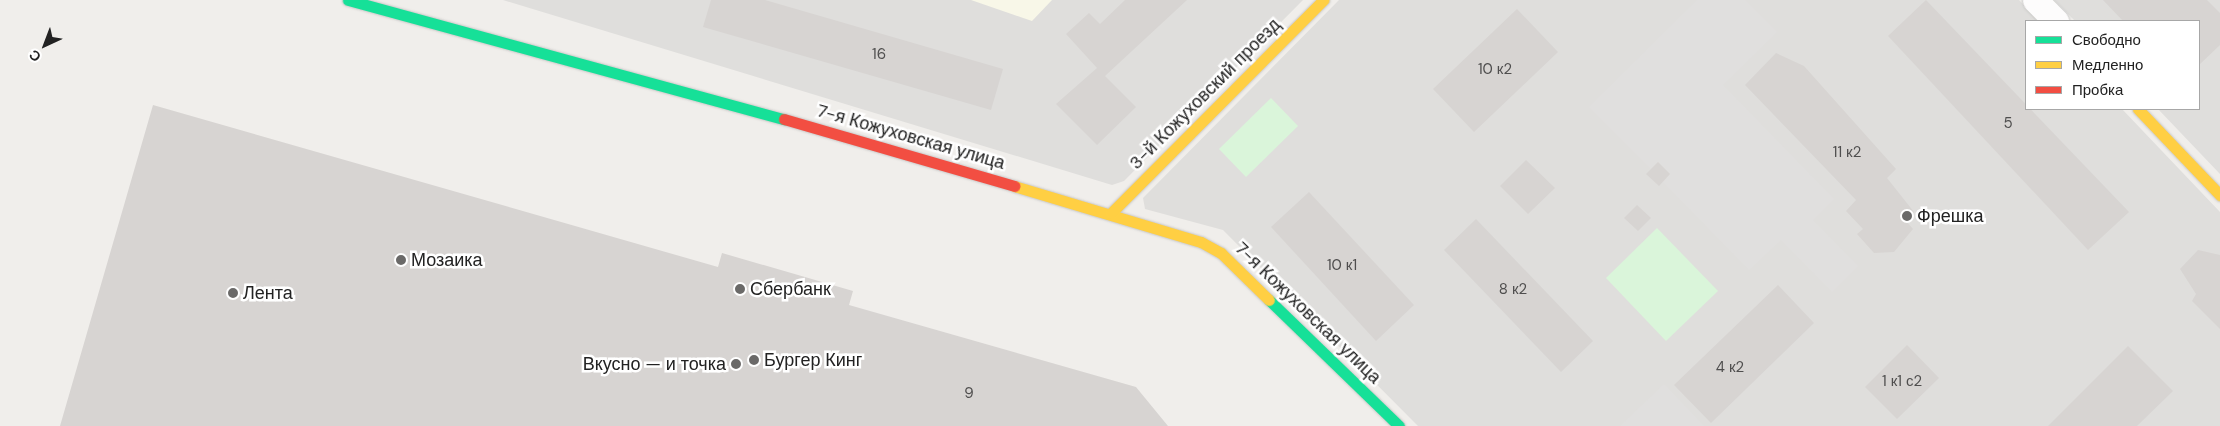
<!DOCTYPE html>
<html>
<head>
<meta charset="utf-8">
<style>
	body { margin:0 }
	#map { position:relative; width:2220px; height:426px; overflow:hidden; background:#f0eeeb; font-family:"DM Sans",sans-serif }
	div>[style] { position:absolute }
	.residential>* { inset:0; background:#dfdedc }
	.education>* { inset:0; background:#f8f7e8 }
	.park>* { inset:0; background:#daf5da }
	.parking>* { inset:0; background:#e0dfde }
	.building>* { inset:0; background:#d7d4d2 }
	.roads { filter:drop-shadow(0 0 1px #c9c8c7) drop-shadow(0 0 1px #c9c8c7) }
	.street>* { height:25px; margin:-12.5px; padding:0 12.5px; transform-origin:12.5px; border-radius:12.5px; background:#fdfcfc }
	.fast>* { height:11px; margin:-5.5px; padding:0 5.5px; transform-origin:5.5px; border-radius:5.5px; background:#16e098 }
	.slow>* { height:11px; margin:-5.5px; padding:0 5.5px; transform-origin:5.5px; border-radius:5.5px; background:#ffcf43 }
	.jam>* { height:11px; margin:-5.5px; padding:0 5.5px; transform-origin:5.5px; border-radius:5.5px; background:#f24e42 }
	.dots>* { width:14px; height:14px; translate:-50% -50%; box-sizing:border-box; border:2px solid #fff; border-radius:50% }
	span { translate:-50% -50%; white-space:nowrap; text-align:center; line-height:1.15; -webkit-text-stroke:5px #fff; paint-order:stroke }
	.number-label { font-size:15px; color:#4f4e4e }
	.number-label span { -webkit-text-stroke-width:0 }
	.street-label { font-size:18px; color:#222 }
	.poi-label { font-size:18px; color:#222 }
	.left { translate:0 -50%; text-align:left }
	.right { translate:-100% -50%; text-align:right }
	.legend { position:absolute; left:2025px; top:20px; width:175px; height:90px; box-sizing:border-box; background:#fff; border:1px solid #a7a7a7; margin:0; padding:6px 9px; list-style:none; font-size:15px; color:#222 }
	.legend li { display:flex; align-items:center; gap:10px; height:25px }
	.legend b { width:25px; border:1px solid #a7a7a7 }
	.north { position:absolute; left:20px; top:20px; width:50px; height:50px; -webkit-text-stroke:4px #fff; paint-order:stroke; rotate:223deg; font-size:14px; font-weight:700; line-height:20px; text-align:center; color:#222 }
	.north::after { content:''; display:block; margin:auto; width:18px; height:22px; background:#222; clip-path:polygon(50% 0,100% 100%,50% 72%,0 100%) }
</style>
</head>
<body>
<div id="map">
	<div class="residential">
		<div style="clip-path:polygon(503px 0,1303px 0,1124px 181px,1112px 185px)"></div>
		<div style="clip-path:polygon(1339px 0,2019px 0,2039px 21px,2026px 21px,2026px 109px,2122px 109px,2220px 212px,2220px 426px,1418px 426px,1223px 230px,1145px 209px,1143px 198px)"></div>
		<div style="clip-path:polygon(2054px 0,2220px 0,2220px 174px,2158px 109px,2199px 109px,2199px 21px,2075px 21px)"></div>
	</div>
	<div class="education">
		<div style="clip-path:polygon(971px 0,1052px 0,1032px 21px)"></div>
	</div>
	<div class="park">
		<div style="clip-path:polygon(1271px 98px,1298px 126px,1246px 177px,1219px 149px)"></div>
		<div style="clip-path:polygon(1657px 228px,1718px 291px,1666px 341px,1606px 278px)"></div>
	</div>
	<div class="parking">
		<div style="clip-path:polygon(1697px 0,1745px 0,1777px 32px,1723px 85px,1834px 199px,1813px 220px,1858px 266px,1832px 292px,1781px 240px,1749px 270px,1663px 182px,1670px 174px,1658px 162px,1651px 169px,1589px 107px)"></div>
		<div style="clip-path:polygon(1664px 384px,1704px 426px,1620px 426px)"></div>
	</div>
	<div class="building">
		<div style="clip-path:polygon(711px 0,765px 0,1003px 69px,991px 110px,703px 27px)"></div>
		<div style="clip-path:polygon(1125px 0,1187px 0,1105px 76px,1136px 107px,1097px 145px,1056px 104px,1097px 68px,1066px 34px,1089px 13px,1100px 24px)"></div>
		<div style="clip-path:polygon(1926px 0,2129px 212px,2088px 250px,1888px 36px)"></div>
		<div style="clip-path:polygon(2103px 0,2207px 0,2220px 13px,2220px 45px,2199px 65px,2199px 21px,2123px 21px)"></div>
		<div style="clip-path:polygon(1517px 9px,1558px 52px,1474px 132px,1433px 89px)"></div>
		<div style="clip-path:polygon(1776px 53px,1804px 66px,1896px 169px,1887px 178px,1914px 212px,1906px 221px,1913px 229px,1894px 252px,1874px 253px,1857px 234px,1863px 229px,1846px 211px,1856px 200px,1745px 85px)"></div>
		<div style="clip-path:polygon(153px 105px,718px 267px,722px 253px,853px 291px,849px 305px,1136px 387px,1168px 426px,60px 426px)"></div>
		<div style="clip-path:polygon(1526px 160px,1555px 188px,1528px 214px,1500px 186px)"></div>
		<div style="clip-path:polygon(1658px 162px,1670px 174px,1659px 186px,1646px 174px)"></div>
		<div style="clip-path:polygon(1309px 192px,1414px 305px,1376px 341px,1271px 227px)"></div>
		<div style="clip-path:polygon(1637px 205px,1651px 218px,1638px 231px,1624px 218px)"></div>
		<div style="clip-path:polygon(1476px 219px,1593px 341px,1561px 372px,1444px 250px)"></div>
		<div style="clip-path:polygon(2198px 250px,2220px 255px,2220px 329px,2192px 301px,2196px 294px,2180px 269px)"></div>
		<div style="clip-path:polygon(1778px 285px,1814px 323px,1711px 423px,1674px 385px)"></div>
		<div style="clip-path:polygon(1907px 345px,1939px 378px,1897px 419px,1865px 387px)"></div>
		<div style="clip-path:polygon(2128px 346px,2173px 391px,2137px 426px,2048px 426px)"></div>
	</div>
	<div class="roads">
		<div class="street">
			<div style="left:2035px;top:0;width:30px;rotate:45deg"></div>
		</div>
		<div class="fast">
			<div style="left:348px;top:0;width:452px;rotate:15.3deg"></div>
			<div style="left:1269px;top:300px;width:181px;rotate:44.1deg"></div>
		</div>
		<div class="slow">
			<div style="left:2138px;top:109px;width:119px;rotate:46.4deg"></div>
			<div style="left:1014px;top:186px;width:195px;rotate:16.7deg"></div>
			<div style="left:1201px;top:242px;width:23px;rotate:29deg"></div>
			<div style="left:1221px;top:253px;width:67px;rotate:44.4deg"></div>
			<div style="left:1111px;top:213px;width:301px;rotate:-45.1deg"></div>
		</div>
		<div class="jam">
			<div style="left:784px;top:119px;width:240px;rotate:16.2deg"></div>
		</div>
	</div>
	<div class="dots">
		<div style="left:1907px;top:216px;background:#6a6968"></div>
		<div style="left:401px;top:260px;background:#6a6968"></div>
		<div style="left:740px;top:289px;background:#6a6968"></div>
		<div style="left:233px;top:293px;background:#6a6968"></div>
		<div style="left:754px;top:360px;background:#6a6968"></div>
		<div style="left:736px;top:364px;background:#6a6968"></div>
	</div>
	<div class="number-label">
		<span style="left:879px;top:55px">16</span>
		<span style="left:1495px;top:70px">10 к2</span>
		<span style="left:2008px;top:124px">5</span>
		<span style="left:1847px;top:153px">11 к2</span>
		<span style="left:1342px;top:266px">10 к1</span>
		<span style="left:1513px;top:290px">8 к2</span>
		<span style="left:1730px;top:368px">4 к2</span>
		<span style="left:1902px;top:382px">1 к1 с2</span>
		<span style="left:969px;top:394px">9</span>
	</div>
	<div class="street-label">
		<span style="left:1205px;top:94px;rotate:-45deg">3-й Кожуховский проезд</span>
		<span style="left:911px;top:137px;rotate:16deg">7-я Кожуховская улица</span>
		<span style="left:1308px;top:313px;rotate:44deg">7-я Кожуховская улица</span>
	</div>
	<div class="poi-label">
		<span class="left" style="left:1917px;top:216px">Фрешка</span>
		<span class="left" style="left:411px;top:260px">Мозаика</span>
		<span class="left" style="left:750px;top:289px">Сбербанк</span>
		<span class="left" style="left:243px;top:293px">Лента</span>
		<span class="left" style="left:764px;top:360px">Бургер Кинг</span>
		<span class="right" style="left:726px;top:364px">Вкусно — и точка</span>
	</div>
	<ul class="legend">
	<li><b style="height:6px;background:#16e098"></b>Свободно</li>
	<li><b style="height:6px;background:#ffcf43"></b>Медленно</li>
	<li><b style="height:6px;background:#f24e42"></b>Пробка</li>
	</ul>
	<div class="north">С</div>
</div>
</body>
</html>
